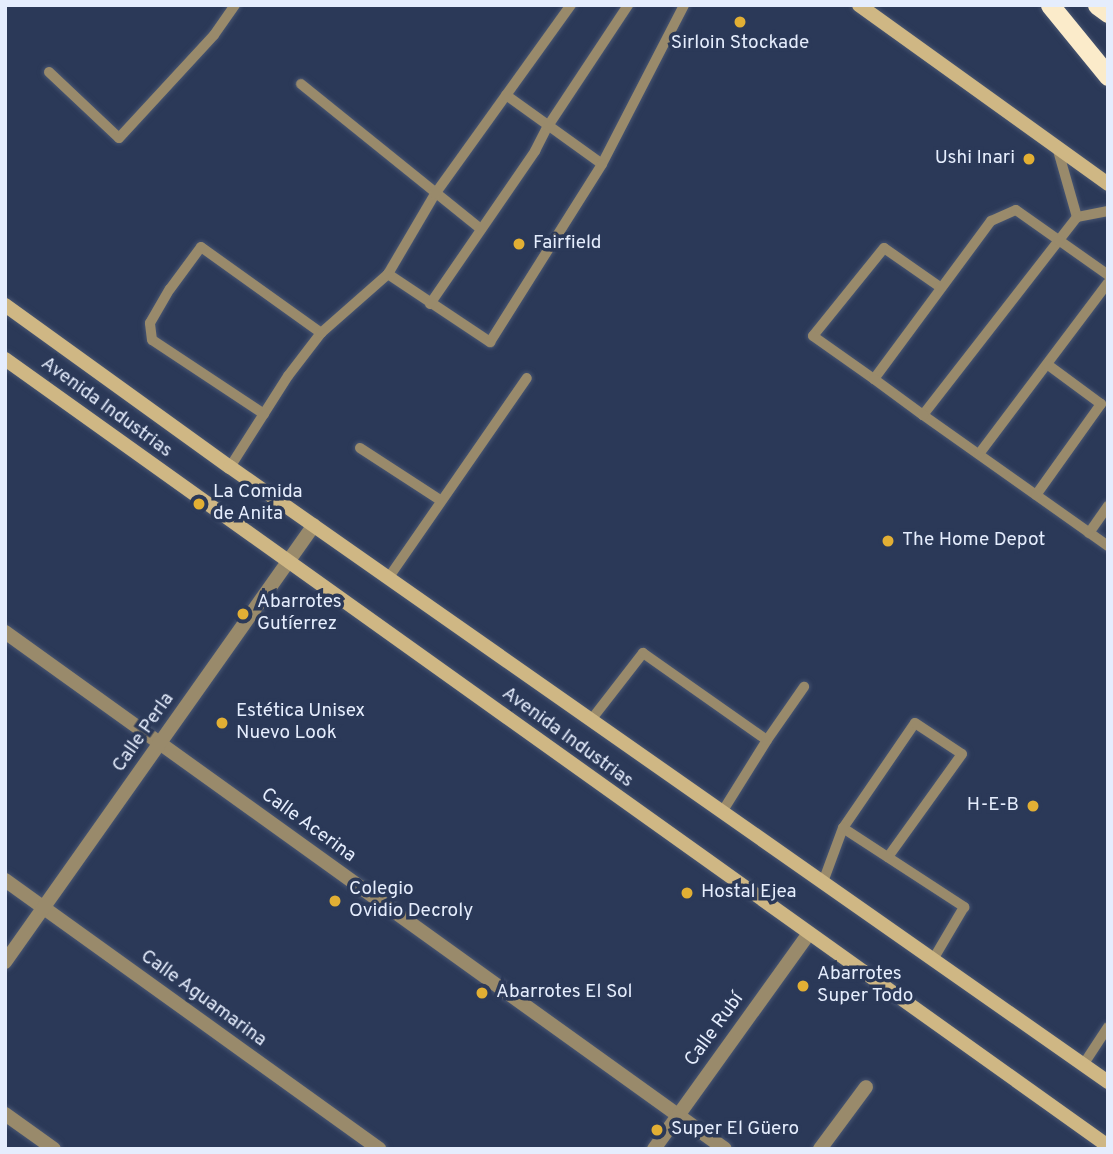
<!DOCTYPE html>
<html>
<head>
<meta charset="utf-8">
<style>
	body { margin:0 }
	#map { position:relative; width:1113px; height:1154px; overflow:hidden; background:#2b3958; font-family:Overpass,sans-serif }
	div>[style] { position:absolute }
	.roads { filter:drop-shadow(0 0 2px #495672) drop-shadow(0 0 2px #495672) }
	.service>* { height:10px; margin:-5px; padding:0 5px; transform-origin:5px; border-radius:5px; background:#998a6b }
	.minor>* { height:14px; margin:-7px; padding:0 7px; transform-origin:7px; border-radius:7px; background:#998a6b }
	.secondary>* { height:14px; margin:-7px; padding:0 7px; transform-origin:7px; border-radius:7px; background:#cfb784 }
	.trunk>* { height:19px; margin:-9.5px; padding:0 9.5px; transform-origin:9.5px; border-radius:9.5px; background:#fbebca }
	.dots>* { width:19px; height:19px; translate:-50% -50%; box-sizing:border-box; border:4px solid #2b3958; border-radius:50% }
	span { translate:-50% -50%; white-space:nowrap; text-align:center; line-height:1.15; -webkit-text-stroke:7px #2b3958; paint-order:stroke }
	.poi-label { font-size:19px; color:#e5edfd }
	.right { translate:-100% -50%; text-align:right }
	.left { translate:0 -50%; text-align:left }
	.street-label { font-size:19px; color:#e5edfd }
	.frame { position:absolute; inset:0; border:7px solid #e5edfd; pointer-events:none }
</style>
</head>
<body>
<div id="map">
	<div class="roads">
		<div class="service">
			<div style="left:49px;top:72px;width:96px;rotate:43.3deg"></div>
			<div style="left:119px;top:138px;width:140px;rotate:-47.3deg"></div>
			<div style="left:214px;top:35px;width:37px;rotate:-55deg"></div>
			<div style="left:301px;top:84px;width:231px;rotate:38.9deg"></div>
			<div style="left:506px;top:95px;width:118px;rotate:35.7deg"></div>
			<div style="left:602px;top:164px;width:179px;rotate:-62.7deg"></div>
			<div style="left:1057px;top:147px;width:73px;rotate:74.1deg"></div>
			<div style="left:1108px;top:211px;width:32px;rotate:169deg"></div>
			<div style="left:1077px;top:217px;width:251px;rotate:127.9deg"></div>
			<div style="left:923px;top:415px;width:227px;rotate:35.3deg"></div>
			<div style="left:388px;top:274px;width:123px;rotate:33.7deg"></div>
			<div style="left:490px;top:342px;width:210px;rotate:-57.8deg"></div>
			<div style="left:940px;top:287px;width:68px;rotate:-145.1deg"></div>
			<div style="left:884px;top:248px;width:113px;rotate:128.9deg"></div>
			<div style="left:813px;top:336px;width:75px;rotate:35.2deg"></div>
			<div style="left:874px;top:379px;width:197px;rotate:-53.5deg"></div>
			<div style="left:991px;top:221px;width:27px;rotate:-24deg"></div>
			<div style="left:1016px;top:210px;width:113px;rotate:35.2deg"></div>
			<div style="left:430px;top:304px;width:186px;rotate:-55.5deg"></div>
			<div style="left:535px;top:151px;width:28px;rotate:-63deg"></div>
			<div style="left:548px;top:126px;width:145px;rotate:-56.5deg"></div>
			<div style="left:874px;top:379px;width:61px;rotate:36.3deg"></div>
			<div style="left:264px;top:414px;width:134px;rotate:-146.5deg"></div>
			<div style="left:152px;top:340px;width:17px;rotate:-97deg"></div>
			<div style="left:150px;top:323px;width:39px;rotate:-60deg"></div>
			<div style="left:170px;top:289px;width:52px;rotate:-53.6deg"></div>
			<div style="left:201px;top:247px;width:148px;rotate:35.6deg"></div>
			<div style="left:360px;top:448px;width:95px;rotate:33deg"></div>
			<div style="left:979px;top:454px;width:214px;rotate:-53deg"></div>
			<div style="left:230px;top:467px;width:108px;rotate:-57.5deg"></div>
			<div style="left:288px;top:376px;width:54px;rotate:-52.5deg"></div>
			<div style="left:321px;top:333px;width:89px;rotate:-41.4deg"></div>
			<div style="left:388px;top:274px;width:93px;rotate:-59.6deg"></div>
			<div style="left:435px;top:194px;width:233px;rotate:-54.3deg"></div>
			<div style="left:1036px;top:495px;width:112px;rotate:-54.5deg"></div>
			<div style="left:1101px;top:404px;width:67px;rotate:-143.5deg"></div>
			<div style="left:1089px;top:533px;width:33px;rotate:-55deg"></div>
			<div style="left:389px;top:577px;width:242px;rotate:-55.3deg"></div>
			<div style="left:591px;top:720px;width:85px;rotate:-52.2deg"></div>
			<div style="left:643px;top:653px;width:151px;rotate:35.1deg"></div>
			<div style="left:767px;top:740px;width:85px;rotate:122deg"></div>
			<div style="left:767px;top:740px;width:65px;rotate:-55.1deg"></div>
			<div style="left:843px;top:828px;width:127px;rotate:-55.6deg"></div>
			<div style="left:915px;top:723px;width:56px;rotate:33.4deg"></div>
			<div style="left:962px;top:754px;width:127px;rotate:125.7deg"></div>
			<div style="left:823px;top:882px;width:58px;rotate:-69.7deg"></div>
			<div style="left:843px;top:828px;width:145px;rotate:33.1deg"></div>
			<div style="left:964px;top:907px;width:59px;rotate:120.5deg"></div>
			<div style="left:1083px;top:1065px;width:45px;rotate:-56.7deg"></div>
		</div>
		<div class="minor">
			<div style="left:5px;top:632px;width:886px;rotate:35.68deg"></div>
			<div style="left:5px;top:880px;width:461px;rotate:35.7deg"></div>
			<div style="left:5px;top:962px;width:535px;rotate:-54.74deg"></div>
			<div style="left:5px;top:1114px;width:60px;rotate:35.5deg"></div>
			<div style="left:654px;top:1149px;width:264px;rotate:-54.3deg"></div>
			<div style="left:820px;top:1149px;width:77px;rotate:-53.4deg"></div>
		</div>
		<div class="secondary">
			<div style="left:859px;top:5px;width:307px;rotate:35.7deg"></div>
			<div style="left:5px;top:305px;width:277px;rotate:35.8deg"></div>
			<div style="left:230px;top:467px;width:1072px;rotate:35.01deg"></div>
			<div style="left:5px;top:359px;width:1355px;rotate:35.51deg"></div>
		</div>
		<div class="trunk">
			<div style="left:1050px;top:5px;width:92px;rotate:50.8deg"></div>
			<div style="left:1097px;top:5px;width:14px;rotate:36deg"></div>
		</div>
	</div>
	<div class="dots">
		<div style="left:740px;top:22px;background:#e2af34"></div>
		<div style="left:1029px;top:159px;background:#e2af34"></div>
		<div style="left:519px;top:244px;background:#e2af34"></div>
		<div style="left:199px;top:504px;background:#e2af34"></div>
		<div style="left:888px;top:541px;background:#e2af34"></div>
		<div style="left:243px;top:614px;background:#e2af34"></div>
		<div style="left:222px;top:723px;background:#e2af34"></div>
		<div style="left:1033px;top:806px;background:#e2af34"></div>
		<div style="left:687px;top:893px;background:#e2af34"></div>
		<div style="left:335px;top:901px;background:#e2af34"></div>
		<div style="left:803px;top:986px;background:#e2af34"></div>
		<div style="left:482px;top:993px;background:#e2af34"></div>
		<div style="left:657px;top:1130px;background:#e2af34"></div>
	</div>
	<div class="poi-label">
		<span style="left:740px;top:44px">Sirloin Stockade</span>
		<span class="right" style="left:1015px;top:159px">Ushi Inari</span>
		<span class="left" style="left:533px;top:244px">Fairfield</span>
		<span class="left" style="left:213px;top:504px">La Comida<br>de Anita</span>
		<span class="left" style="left:902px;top:541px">The Home Depot</span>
		<span class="left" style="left:257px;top:614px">Abarrotes<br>Gutíerrez</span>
		<span class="left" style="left:236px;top:723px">Estética Unisex<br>Nuevo Look</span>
		<span class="right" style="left:1019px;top:806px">H-E-B</span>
		<span class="left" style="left:349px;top:901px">Colegio<br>Ovidio Decroly</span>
		<span class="left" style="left:701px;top:893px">Hostal Ejea</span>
		<span class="left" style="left:817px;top:986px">Abarrotes<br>Super Todo</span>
		<span class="left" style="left:496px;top:993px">Abarrotes El Sol</span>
		<span class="left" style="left:671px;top:1130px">Super El Güero</span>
	</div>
	<div class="street-label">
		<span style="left:106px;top:408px;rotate:36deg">Avenida Industrias</span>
		<span style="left:144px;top:733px;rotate:-55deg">Calle Perla</span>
		<span style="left:567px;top:738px;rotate:36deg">Avenida Industrias</span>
		<span style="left:308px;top:826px;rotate:36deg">Calle Acerina</span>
		<span style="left:203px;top:999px;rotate:36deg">Calle Aguamarina</span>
		<span style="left:715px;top:1030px;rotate:-54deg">Calle Rubí</span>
	</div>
	<div class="frame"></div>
</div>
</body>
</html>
